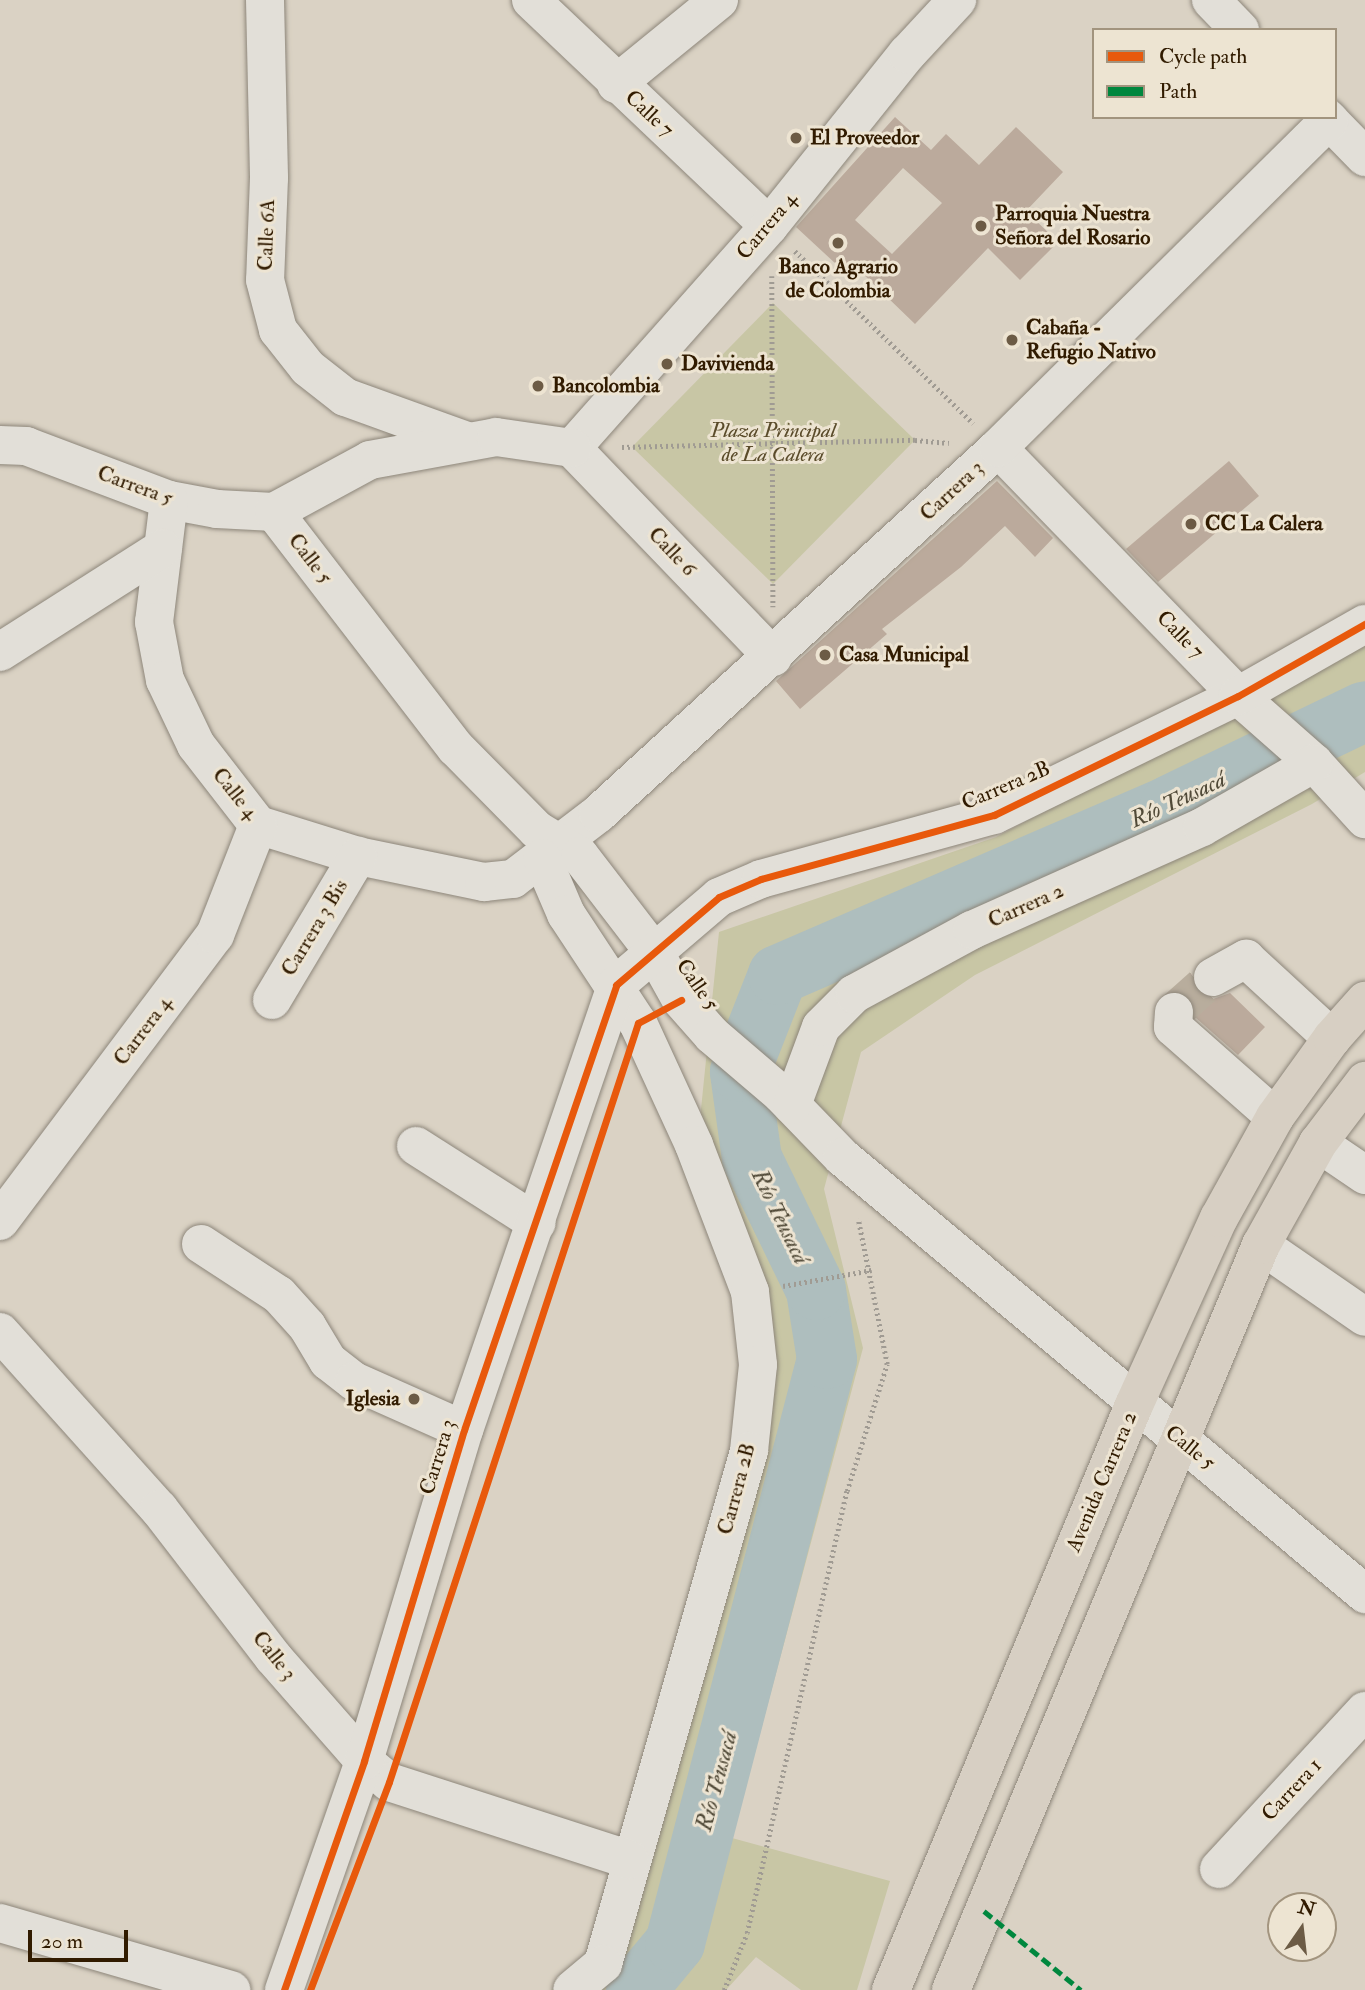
<!DOCTYPE html>
<html>
<head>
<meta charset="utf-8">
<style>
	body { margin:0 }
	#map { position:relative; width:1365px; height:1990px; overflow:hidden; background:#dad2c4; font-family:"IM FELL Double Pica",serif }
	div>[style] { position:absolute }
	.green>* { inset:0; background:#c8c6a5 }
	.river>* { height:60px; margin:-30px; padding:0 30px; transform-origin:30px; border-radius:30px; background:#aebebe }
	.building>* { inset:0; background:#bbaa9c }
	.minor-tunnel>* { height:38px; margin-top:-19px; transform-origin:0; background:repeating-linear-gradient(90deg,#b8ad9d 0 38px,transparent 0 57px) }
	.path>* { height:4.5px; margin-top:-2.25px; transform-origin:0; background:repeating-linear-gradient(90deg,#a09b93 0 2px,transparent 0 5.5px) }
	.roads { filter:drop-shadow(0 0 2px #8d867a) drop-shadow(0 0 2px #8d867a) }
	.minor>* { height:38px; margin:-19px; padding:0 19px; transform-origin:19px; border-radius:19px; background:#e2dfd8 }
	.major>* { height:38px; margin:-19px; padding:0 19px; transform-origin:19px; border-radius:19px; background:#d7cfc3 }
	.quiet>* { height:5px; margin-top:-2.5px; transform-origin:0; background:repeating-linear-gradient(90deg,#00873e 0 10px,transparent 0 15px) }
	.cycleway>* { height:7px; margin:-3.5px; padding:0 3.5px; transform-origin:3.5px; border-radius:3.5px; background:#e8590c }
	.dots>* { width:19px; height:19px; translate:-50% -50%; box-sizing:border-box; border:4px solid #ede4d2; border-radius:50% }
	span { translate:-50% -50%; white-space:nowrap; text-align:center; line-height:1.15; -webkit-text-stroke:6px #ede4d2; paint-order:stroke }
	.street-label { font-size:21px; color:#311b00 }
	.poi-label { font-size:21px; color:#311b00; font-weight:700 }
	.left { translate:0 -50%; text-align:left }
	.right { translate:-100% -50%; text-align:right }
	.park-label { font-size:21px; color:#5a4b2a; font-style:italic }
	.water-label { font-size:23px; color:#514a38; font-style:italic }
	.legend { position:absolute; left:1092px; top:28px; width:245px; height:91px; box-sizing:border-box; background:#ede4d2; border:2px solid #a2947e; margin:0; padding:9px 12px; list-style:none; font-size:21px; color:#311b00 }
	.legend li { display:flex; align-items:center; gap:14px; height:35px }
	.legend b { width:35px; border:2px solid #a2947e }
	.north { position:absolute; left:1267px; top:1892px; width:70px; height:70px; box-sizing:border-box; background:#ede4d2; border:2px solid #a2947e; border-radius:50%; rotate:14deg; font-size:19px; font-weight:700; line-height:28px; text-align:center; color:#311b00 }
	.north::after { content:''; display:block; margin:auto; width:24px; height:32px; background:#6c5b45; clip-path:polygon(50% 0,100% 100%,50% 72%,0 100%) }
	.scale { position:absolute; left:28px; top:1930px; width:100px; height:32px; box-sizing:border-box; border:4px solid #311b00; border-top:0; padding-left:9px; font-size:21px; line-height:24px; white-space:nowrap; color:#311b00; -webkit-text-stroke:5px #ede4d2; paint-order:stroke }
</style>
</head>
<body>
<div id="map">
	<div class="green">
		<div style="clip-path:polygon(773px 303px,915px 440px,773px 584px,632px 447px)"></div>
		<div style="clip-path:polygon(1365px 644px,1365px 772px,1312px 804px,975px 975px,861px 1052px,824px 1189px,863px 1348px,732px 1838px,890px 1881px,857px 1990px,801px 1990px,756px 1957px,726px 1990px,551px 1990px,622px 1961px,777px 1369px,700px 1119px,719px 932px,996px 837px)"></div>
	</div>
	<div class="river">
		<div style="left:636px;top:1990px;width:61px;rotate:-50.3deg"></div>
		<div style="left:675px;top:1943px;width:603px;rotate:-75.41deg"></div>
		<div style="left:827px;top:1359px;width:70px;rotate:-99.1deg"></div>
		<div style="left:816px;top:1290px;width:146px;rotate:-116deg"></div>
		<div style="left:752px;top:1159px;width:88px;rotate:-97.9deg"></div>
		<div style="left:740px;top:1072px;width:104px;rotate:-68.6deg"></div>
		<div style="left:778px;top:975px;width:427px;rotate:-23.4deg"></div>
		<div style="left:1170px;top:805px;width:216px;rotate:-25.7deg"></div>
	</div>
	<div class="building">
		<div style="clip-path:polygon(evenodd,895px 117px,931px 150px,946px 134px,979px 165px,1016px 127px,1063px 172px,1026px 211px,1058px 242px,1020px 280px,988px 248px,915px 324px,858px 269px,850px 277px,796px 227px,895px 117px,903px 168px,942px 203px,892px 254px,855px 220px,903px 168px)"></div>
		<div style="clip-path:polygon(1229px 461px,1259px 496px,1158px 582px,1126px 549px)"></div>
		<div style="clip-path:polygon(997px 481px,1053px 538px,1035px 557px,1005px 526px,961px 567px,882px 629px,887px 634px,800px 709px,776px 681px)"></div>
		<div style="clip-path:polygon(1192px 974px,1194px 987px,1201px 995px,1213px 999px,1230px 993px,1265px 1027px,1238px 1055px,1196px 1018px,1194px 1003px,1187px 994px,1175px 990px)"></div>
	</div>
	<div class="minor-tunnel">
		<div style="left:1174px;top:1012px;width:52px;rotate:-41.9deg"></div>
	</div>
	<div class="path">
		<div style="left:795px;top:251px;width:248px;rotate:44deg"></div>
		<div style="left:772px;top:276px;width:331px;rotate:89.8deg"></div>
		<div style="left:622px;top:447px;width:293px;rotate:-1.4deg"></div>
		<div style="left:915px;top:440px;width:34px;rotate:5deg"></div>
		<div style="left:783px;top:1286px;width:90px;rotate:-10.2deg"></div>
		<div style="left:724px;top:1990px;width:61px;rotate:-68deg"></div>
		<div style="left:747px;top:1933px;width:453px;rotate:-77.3deg"></div>
		<div style="left:847px;top:1491px;width:133px;rotate:-72.5deg"></div>
		<div style="left:887px;top:1364px;width:148px;rotate:-101.3deg"></div>
	</div>
	<div class="roads">
		<div class="minor">
			<div style="left:265px;top:0;width:178px;rotate:88.7deg"></div>
			<div style="left:269px;top:178px;width:102px;rotate:92.2deg"></div>
			<div style="left:265px;top:280px;width:52px;rotate:75.4deg"></div>
			<div style="left:278px;top:330px;width:48px;rotate:51.7deg"></div>
			<div style="left:308px;top:368px;width:47px;rotate:38.1deg"></div>
			<div style="left:345px;top:397px;width:127px;rotate:19.9deg"></div>
			<div style="left:531px;top:0;width:328px;rotate:43.5deg"></div>
			<div style="left:1211px;top:0;width:42px;rotate:46deg"></div>
			<div style="left:616px;top:84px;width:133px;rotate:-39.2deg"></div>
			<div style="left:1326px;top:117px;width:56px;rotate:45.7deg"></div>
			<div style="left:0;top:445px;width:26px;rotate:2deg"></div>
			<div style="left:26px;top:446px;width:153px;rotate:20.7deg"></div>
			<div style="left:169px;top:500px;width:49px;rotate:10.6deg"></div>
			<div style="left:217px;top:509px;width:57px;rotate:3deg"></div>
			<div style="left:572px;top:448px;width:297px;rotate:-48.4deg"></div>
			<div style="left:769px;top:226px;width:221px;rotate:-51.3deg"></div>
			<div style="left:907px;top:54px;width:74px;rotate:-47.2deg"></div>
			<div style="left:572px;top:448px;width:290px;rotate:46.1deg"></div>
			<div style="left:998px;top:448px;width:345px;rotate:45.9deg"></div>
			<div style="left:1238px;top:696px;width:101px;rotate:41.4deg"></div>
			<div style="left:1314px;top:763px;width:76px;rotate:47.7deg"></div>
			<div style="left:169px;top:500px;width:123px;rotate:97deg"></div>
			<div style="left:154px;top:622px;width:59px;rotate:79.3deg"></div>
			<div style="left:165px;top:680px;width:72px;rotate:64.5deg"></div>
			<div style="left:196px;top:745px;width:101px;rotate:52.2deg"></div>
			<div style="left:258px;top:825px;width:105px;rotate:17.2deg"></div>
			<div style="left:358px;top:856px;width:129px;rotate:11.7deg"></div>
			<div style="left:484px;top:882px;width:29px;rotate:-6deg"></div>
			<div style="left:513px;top:879px;width:107px;rotate:-37.4deg"></div>
			<div style="left:598px;top:814px;width:542px;rotate:-42.46deg"></div>
			<div style="left:998px;top:448px;width:466px;rotate:-44.7deg"></div>
			<div style="left:274px;top:512px;width:298px;rotate:52.4deg"></div>
			<div style="left:456px;top:748px;width:115px;rotate:45.4deg"></div>
			<div style="left:537px;top:830px;width:50px;rotate:31.2deg"></div>
			<div style="left:580px;top:856px;width:125px;rotate:52.5deg"></div>
			<div style="left:656px;top:955px;width:51px;rotate:60.9deg"></div>
			<div style="left:681px;top:1000px;width:47px;rotate:48.5deg"></div>
			<div style="left:712px;top:1035px;width:91px;rotate:40.5deg"></div>
			<div style="left:781px;top:1094px;width:88px;rotate:45.9deg"></div>
			<div style="left:842px;top:1157px;width:682px;rotate:39.88deg"></div>
			<div style="left:274px;top:512px;width:109px;rotate:-28.4deg"></div>
			<div style="left:370px;top:460px;width:128px;rotate:-10.3deg"></div>
			<div style="left:496px;top:437px;width:77px;rotate:8.2deg"></div>
			<div style="left:0;top:652px;width:193px;rotate:-32.5deg"></div>
			<div style="left:542px;top:858px;width:61px;rotate:66.8deg"></div>
			<div style="left:566px;top:914px;width:131px;rotate:56.6deg"></div>
			<div style="left:638px;top:1023px;width:134px;rotate:65.3deg"></div>
			<div style="left:694px;top:1145px;width:157px;rotate:69.1deg"></div>
			<div style="left:750px;top:1292px;width:73px;rotate:83.7deg"></div>
			<div style="left:758px;top:1365px;width:86px;rotate:96deg"></div>
			<div style="left:749px;top:1451px;width:533px;rotate:105.89deg"></div>
			<div style="left:603px;top:1964px;width:40px;rotate:140deg"></div>
			<div style="left:1213px;top:977px;width:38px;rotate:-29deg"></div>
			<div style="left:1246px;top:959px;width:117px;rotate:42.6deg"></div>
			<div style="left:272px;top:1000px;width:168px;rotate:-59.2deg"></div>
			<div style="left:1174px;top:1012px;width:15px;rotate:94deg"></div>
			<div style="left:1173px;top:1027px;width:136px;rotate:41.4deg"></div>
			<div style="left:792px;top:1105px;width:83px;rotate:-69.6deg"></div>
			<div style="left:821px;top:1027px;width:47px;rotate:-45deg"></div>
			<div style="left:854px;top:994px;width:134px;rotate:-28.5deg"></div>
			<div style="left:972px;top:930px;width:252px;rotate:-24.1deg"></div>
			<div style="left:1202px;top:827px;width:129px;rotate:-29.7deg"></div>
			<div style="left:1318px;top:1143px;width:57px;rotate:34.2deg"></div>
			<div style="left:416px;top:1146px;width:143px;rotate:32.5deg"></div>
			<div style="left:0;top:1221px;width:358px;rotate:-53.1deg"></div>
			<div style="left:215px;top:935px;width:118px;rotate:-68.6deg"></div>
			<div style="left:201px;top:1244px;width:93px;rotate:33.2deg"></div>
			<div style="left:279px;top:1295px;width:42px;rotate:47.9deg"></div>
			<div style="left:307px;top:1326px;width:41px;rotate:59deg"></div>
			<div style="left:328px;top:1361px;width:33px;rotate:38deg"></div>
			<div style="left:354px;top:1381px;width:120px;rotate:24deg"></div>
			<div style="left:1261px;top:1245px;width:126px;rotate:34.7deg"></div>
			<div style="left:0;top:1332px;width:238px;rotate:48.1deg"></div>
			<div style="left:159px;top:1509px;width:187px;rotate:52.4deg"></div>
			<div style="left:273px;top:1657px;width:138px;rotate:48.8deg"></div>
			<div style="left:364px;top:1761px;width:33px;rotate:40deg"></div>
			<div style="left:389px;top:1782px;width:253px;rotate:17.9deg"></div>
			<div style="left:1219px;top:1869px;width:215px;rotate:-47.3deg"></div>
			<div style="left:0;top:1923px;width:241px;rotate:16.2deg"></div>
			<div style="left:284px;top:1990px;width:243px;rotate:-70.7deg"></div>
			<div style="left:364px;top:1761px;width:346px;rotate:-73.2deg"></div>
			<div style="left:464px;top:1430px;width:470px;rotate:-71.1deg"></div>
			<div style="left:616px;top:985px;width:135px;rotate:-40.5deg"></div>
			<div style="left:719px;top:897px;width:46px;rotate:-23.2deg"></div>
			<div style="left:761px;top:879px;width:242px;rotate:-15.4deg"></div>
			<div style="left:994px;top:815px;width:271px;rotate:-26deg"></div>
			<div style="left:1238px;top:696px;width:146px;rotate:-29.6deg"></div>
		</div>
		<div class="major">
			<div style="left:891px;top:1990px;width:633px;rotate:-67.44deg"></div>
			<div style="left:1134px;top:1405px;width:205px;rotate:-65.6deg"></div>
			<div style="left:1219px;top:1218px;width:115px;rotate:-61deg"></div>
			<div style="left:1275px;top:1117px;width:97px;rotate:-54.2deg"></div>
			<div style="left:1332px;top:1038px;width:50px;rotate:-48.3deg"></div>
			<div style="left:951px;top:1990px;width:807px;rotate:-67.41deg"></div>
			<div style="left:1261px;top:1245px;width:117px;rotate:-60.8deg"></div>
			<div style="left:1318px;top:1143px;width:78px;rotate:-52.8deg"></div>
		</div>
	</div>
	<div class="quiet">
		<div style="left:984px;top:1911px;width:125px;rotate:39.2deg"></div>
	</div>
	<div class="cycleway">
		<div style="left:284px;top:1990px;width:243px;rotate:-70.7deg"></div>
		<div style="left:364px;top:1761px;width:346px;rotate:-73.2deg"></div>
		<div style="left:464px;top:1430px;width:470px;rotate:-71.1deg"></div>
		<div style="left:616px;top:985px;width:135px;rotate:-40.5deg"></div>
		<div style="left:719px;top:897px;width:46px;rotate:-23.2deg"></div>
		<div style="left:761px;top:879px;width:242px;rotate:-15.4deg"></div>
		<div style="left:994px;top:815px;width:271px;rotate:-26deg"></div>
		<div style="left:1238px;top:696px;width:146px;rotate:-29.6deg"></div>
		<div style="left:310px;top:1990px;width:222px;rotate:-69.2deg"></div>
		<div style="left:389px;top:1782px;width:799px;rotate:-71.84deg"></div>
		<div style="left:638px;top:1023px;width:49px;rotate:-28.1deg"></div>
	</div>
	<div class="dots">
		<div style="left:796px;top:138px;background:#6c5b45"></div>
		<div style="left:981px;top:226px;background:#6c5b45"></div>
		<div style="left:838px;top:243px;background:#6c5b45"></div>
		<div style="left:1012px;top:340px;background:#6c5b45"></div>
		<div style="left:667px;top:364px;background:#6c5b45"></div>
		<div style="left:538px;top:386px;background:#6c5b45"></div>
		<div style="left:1191px;top:524px;background:#6c5b45"></div>
		<div style="left:825px;top:655px;background:#6c5b45"></div>
		<div style="left:414px;top:1399px;background:#6c5b45"></div>
	</div>
	<div class="street-label">
		<span style="left:649px;top:114px;rotate:43deg">Calle 7</span>
		<span style="left:767px;top:226px;rotate:-50deg">Carrera 4</span>
		<span style="left:267px;top:235px;rotate:-88deg">Calle 6A</span>
		<span style="left:135px;top:486px;rotate:20deg">Carrera 5</span>
		<span style="left:952px;top:491px;rotate:-43deg">Carrera 3</span>
		<span style="left:672px;top:552px;rotate:46deg">Calle 6</span>
		<span style="left:310px;top:559px;rotate:52deg">Calle 5</span>
		<span style="left:1180px;top:635px;rotate:46deg">Calle 7</span>
		<span style="left:1006px;top:786px;rotate:-23deg">Carrera 2B</span>
		<span style="left:235px;top:794px;rotate:51deg">Calle 4</span>
		<span style="left:1026px;top:906px;rotate:-24deg">Carrera 2</span>
		<span style="left:315px;top:928px;rotate:-59deg">Carrera 3 Bis</span>
		<span style="left:697px;top:985px;rotate:55deg">Calle 5</span>
		<span style="left:143px;top:1031px;rotate:-53deg">Carrera 4</span>
		<span style="left:1190px;top:1448px;rotate:39deg">Calle 5</span>
		<span style="left:438px;top:1457px;rotate:-73deg">Carrera 3</span>
		<span style="left:1102px;top:1482px;rotate:-67deg">Avenida Carrera 2</span>
		<span style="left:737px;top:1489px;rotate:-75deg">Carrera 2B</span>
		<span style="left:274px;top:1656px;rotate:51deg">Calle 3</span>
		<span style="left:1292px;top:1790px;rotate:-47deg">Carrera 1</span>
	</div>
	<div class="poi-label">
		<span class="left" style="left:810px;top:138px">El Proveedor</span>
		<span class="left" style="left:995px;top:226px">Parroquia Nuestra<br>Señora del Rosario</span>
		<span style="left:838px;top:279px">Banco Agrario<br>de Colombia</span>
		<span class="left" style="left:1026px;top:340px">Cabaña -<br>Refugio Nativo</span>
		<span class="left" style="left:681px;top:364px">Davivienda</span>
		<span class="left" style="left:552px;top:386px">Bancolombia</span>
		<span class="left" style="left:1205px;top:524px">CC La Calera</span>
		<span class="left" style="left:839px;top:655px">Casa Municipal</span>
		<span class="right" style="left:400px;top:1399px">Iglesia</span>
	</div>
	<div class="park-label">
		<span style="left:773px;top:443px">Plaza Principal<br>de La Calera</span>
	</div>
	<div class="water-label">
		<span style="left:1178px;top:800px;rotate:-25deg">Río Teusacá</span>
		<span style="left:780px;top:1217px;rotate:64deg">Río Teusacá</span>
		<span style="left:717px;top:1781px;rotate:-75deg">Río Teusacá</span>
	</div>
	<ul class="legend">
	<li><b style="height:9px;background:#e8590c"></b>Cycle path</li>
	<li><b style="height:9px;background:#00873e"></b>Path</li>
	</ul>
	<div class="north">N</div>
	<div class="scale">20 m</div>
</div>
</body>
</html>
